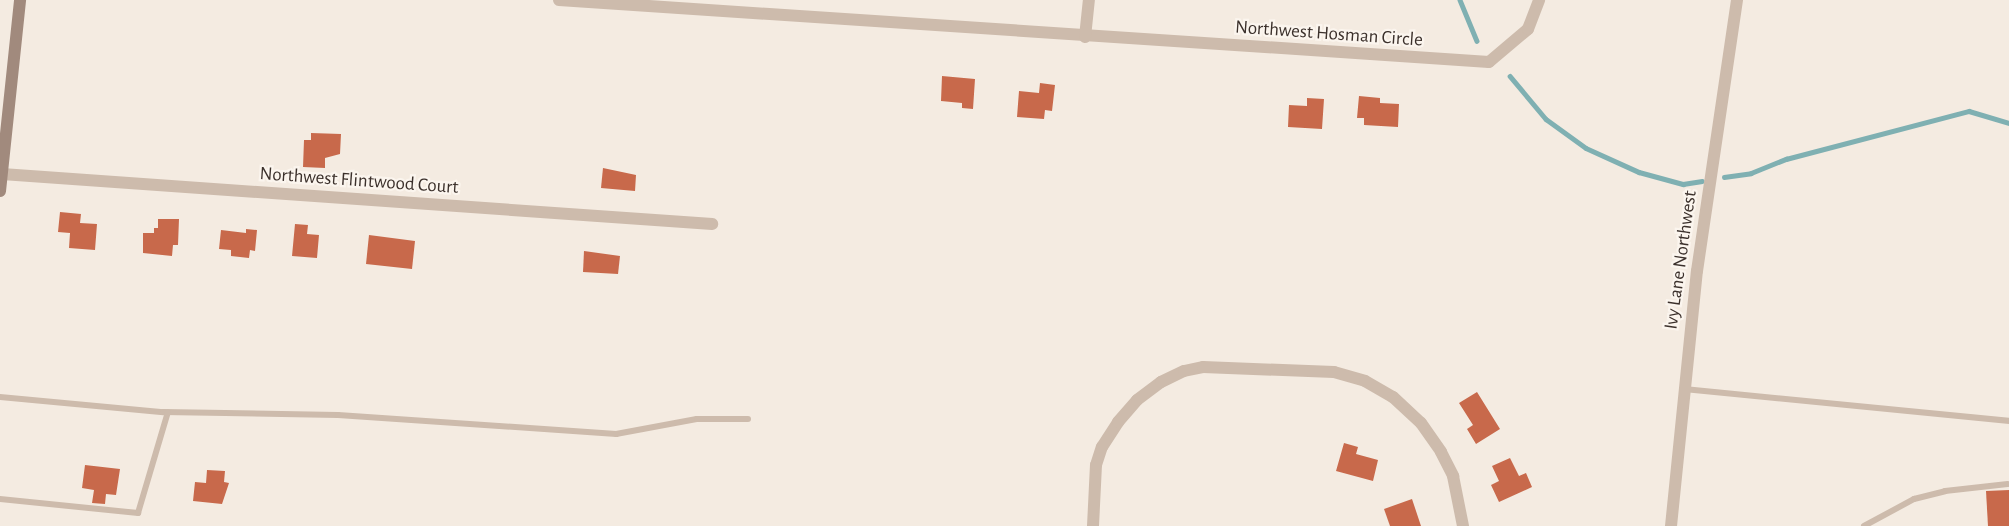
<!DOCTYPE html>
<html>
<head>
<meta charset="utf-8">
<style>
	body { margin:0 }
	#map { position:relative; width:2009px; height:526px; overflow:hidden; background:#f4ebe1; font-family:"Alegreya Sans",sans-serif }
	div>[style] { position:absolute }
	.stream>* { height:4.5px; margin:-2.25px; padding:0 2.25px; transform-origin:2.25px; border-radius:2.25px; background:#7fb0b2 }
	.building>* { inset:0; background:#c8694b }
	.lane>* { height:6px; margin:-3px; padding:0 3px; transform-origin:3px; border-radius:3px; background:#cdbbac }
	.street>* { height:12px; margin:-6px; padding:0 6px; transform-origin:6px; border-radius:6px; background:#cdbbac }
	.secondary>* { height:12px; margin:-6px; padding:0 6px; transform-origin:6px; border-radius:6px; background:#a18a7d }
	span { translate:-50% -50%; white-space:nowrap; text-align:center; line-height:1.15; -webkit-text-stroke:4.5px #fbf5ee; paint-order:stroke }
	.street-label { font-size:19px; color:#3b302b }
</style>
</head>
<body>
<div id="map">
	<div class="stream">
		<div style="left:1460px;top:0;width:44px;rotate:67.5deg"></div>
		<div style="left:1510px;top:76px;width:56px;rotate:50.1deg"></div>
		<div style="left:1546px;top:119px;width:49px;rotate:35.9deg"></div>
		<div style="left:1586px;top:148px;width:58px;rotate:24.4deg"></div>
		<div style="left:1639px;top:172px;width:46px;rotate:15.3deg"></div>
		<div style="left:1683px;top:184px;width:19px;rotate:-9deg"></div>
		<div style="left:1724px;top:177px;width:27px;rotate:-8deg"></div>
		<div style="left:1751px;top:173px;width:38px;rotate:-22deg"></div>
		<div style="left:1786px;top:159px;width:189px;rotate:-14.7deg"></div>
		<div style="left:1969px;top:111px;width:42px;rotate:16.7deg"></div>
	</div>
	<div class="building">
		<div style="clip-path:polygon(942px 76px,975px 79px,973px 109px,962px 108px,962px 103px,941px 101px)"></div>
		<div style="clip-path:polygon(1040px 83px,1055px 85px,1052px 111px,1045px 110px,1044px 119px,1017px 117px,1019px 91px,1039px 93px)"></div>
		<div style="clip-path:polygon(1359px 96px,1380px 98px,1380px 103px,1399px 104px,1398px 127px,1364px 125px,1364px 118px,1357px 118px)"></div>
		<div style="clip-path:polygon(1307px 98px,1324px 99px,1322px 129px,1288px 127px,1289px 105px,1307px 106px)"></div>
		<div style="clip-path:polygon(311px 133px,341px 134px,340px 154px,325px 158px,325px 168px,303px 167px,304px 140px,311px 140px)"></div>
		<div style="clip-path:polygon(603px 168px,636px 175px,635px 191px,601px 188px)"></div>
		<div style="clip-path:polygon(60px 212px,81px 214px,80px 223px,97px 224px,95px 250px,69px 248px,70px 233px,58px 232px)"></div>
		<div style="clip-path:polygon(158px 219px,179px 219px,178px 245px,173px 245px,172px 256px,143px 253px,143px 233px,154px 233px,154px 228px,158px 228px)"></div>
		<div style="clip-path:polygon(295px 224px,308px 225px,307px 234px,319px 235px,317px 258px,292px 256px)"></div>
		<div style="clip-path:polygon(246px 229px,257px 230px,255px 251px,250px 250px,249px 258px,231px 256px,231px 250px,219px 249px,221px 230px,246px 233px)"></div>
		<div style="clip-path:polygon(369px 235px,415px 241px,412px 269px,366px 264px)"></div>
		<div style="clip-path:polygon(584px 251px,620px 256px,618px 274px,583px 272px)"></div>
		<div style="clip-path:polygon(1477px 392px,1500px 429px,1476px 444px,1467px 429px,1473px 425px,1459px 403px)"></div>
		<div style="clip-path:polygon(1344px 443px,1358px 447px,1356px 454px,1378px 460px,1373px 481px,1336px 471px)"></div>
		<div style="clip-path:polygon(1510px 458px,1519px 476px,1526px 473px,1532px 487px,1499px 502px,1491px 485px,1499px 481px,1492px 466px)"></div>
		<div style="clip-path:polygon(85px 465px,120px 469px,116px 495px,106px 494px,105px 504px,92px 503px,94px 490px,82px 488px)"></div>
		<div style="clip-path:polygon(207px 470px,225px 471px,224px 482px,229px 483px,222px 504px,193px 501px,195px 482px,206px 483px)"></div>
		<div style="clip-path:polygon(2009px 490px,2009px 526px,1988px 526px,1986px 491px)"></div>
		<div style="clip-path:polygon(1412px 499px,1421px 526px,1390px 526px,1384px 509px)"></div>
	</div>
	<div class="lane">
		<div style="left:1684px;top:389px;width:327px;rotate:5.6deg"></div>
		<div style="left:0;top:397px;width:164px;rotate:5.3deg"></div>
		<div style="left:163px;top:412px;width:175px;rotate:1deg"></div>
		<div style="left:338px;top:415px;width:279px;rotate:3.9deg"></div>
		<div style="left:616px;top:434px;width:82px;rotate:-10.5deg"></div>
		<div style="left:697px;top:419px;width:51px"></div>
		<div style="left:0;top:499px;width:139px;rotate:5.8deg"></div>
		<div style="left:138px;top:513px;width:105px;rotate:-73.5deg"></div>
		<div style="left:1864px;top:526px;width:57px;rotate:-28.4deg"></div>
		<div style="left:1914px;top:499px;width:32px;rotate:-14deg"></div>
		<div style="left:1945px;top:491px;width:63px;rotate:-6.3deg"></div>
	</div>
	<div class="street">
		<div style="left:559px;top:0;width:932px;rotate:3.81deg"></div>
		<div style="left:1489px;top:62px;width:51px;rotate:-40.2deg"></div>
		<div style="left:1528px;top:29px;width:31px;rotate:-69deg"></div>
		<div style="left:1085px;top:37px;width:37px;rotate:-84deg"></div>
		<div style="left:2px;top:174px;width:712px;rotate:4.03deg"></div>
		<div style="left:1093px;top:526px;width:61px;rotate:-87.2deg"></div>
		<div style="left:1096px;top:465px;width:19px;rotate:-72deg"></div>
		<div style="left:1102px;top:447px;width:30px;rotate:-57deg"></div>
		<div style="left:1118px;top:422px;width:29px;rotate:-49deg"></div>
		<div style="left:1137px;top:400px;width:30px;rotate:-37deg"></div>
		<div style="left:1161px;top:382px;width:25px;rotate:-26deg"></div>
		<div style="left:1184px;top:371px;width:19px;rotate:-12deg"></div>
		<div style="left:1203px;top:367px;width:131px;rotate:2.2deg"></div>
		<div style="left:1334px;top:372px;width:32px;rotate:16deg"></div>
		<div style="left:1365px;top:381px;width:32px;rotate:30deg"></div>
		<div style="left:1393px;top:397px;width:38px;rotate:43deg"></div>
		<div style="left:1421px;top:423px;width:35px;rotate:55deg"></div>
		<div style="left:1441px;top:452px;width:27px;rotate:63deg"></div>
		<div style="left:1453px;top:476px;width:51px;rotate:78.7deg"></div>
		<div style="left:1671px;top:526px;width:256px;rotate:-84.2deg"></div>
		<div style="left:1697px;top:271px;width:274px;rotate:-81.6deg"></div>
	</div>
	<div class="secondary">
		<div style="left:0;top:191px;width:192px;rotate:-84deg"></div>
	</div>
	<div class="street-label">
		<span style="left:1329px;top:34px;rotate:4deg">Northwest Hosman Circle</span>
		<span style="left:359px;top:181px;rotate:4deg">Northwest Flintwood Court</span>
		<span style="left:1681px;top:260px;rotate:-82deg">Ivy Lane Northwest</span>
	</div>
</div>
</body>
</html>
